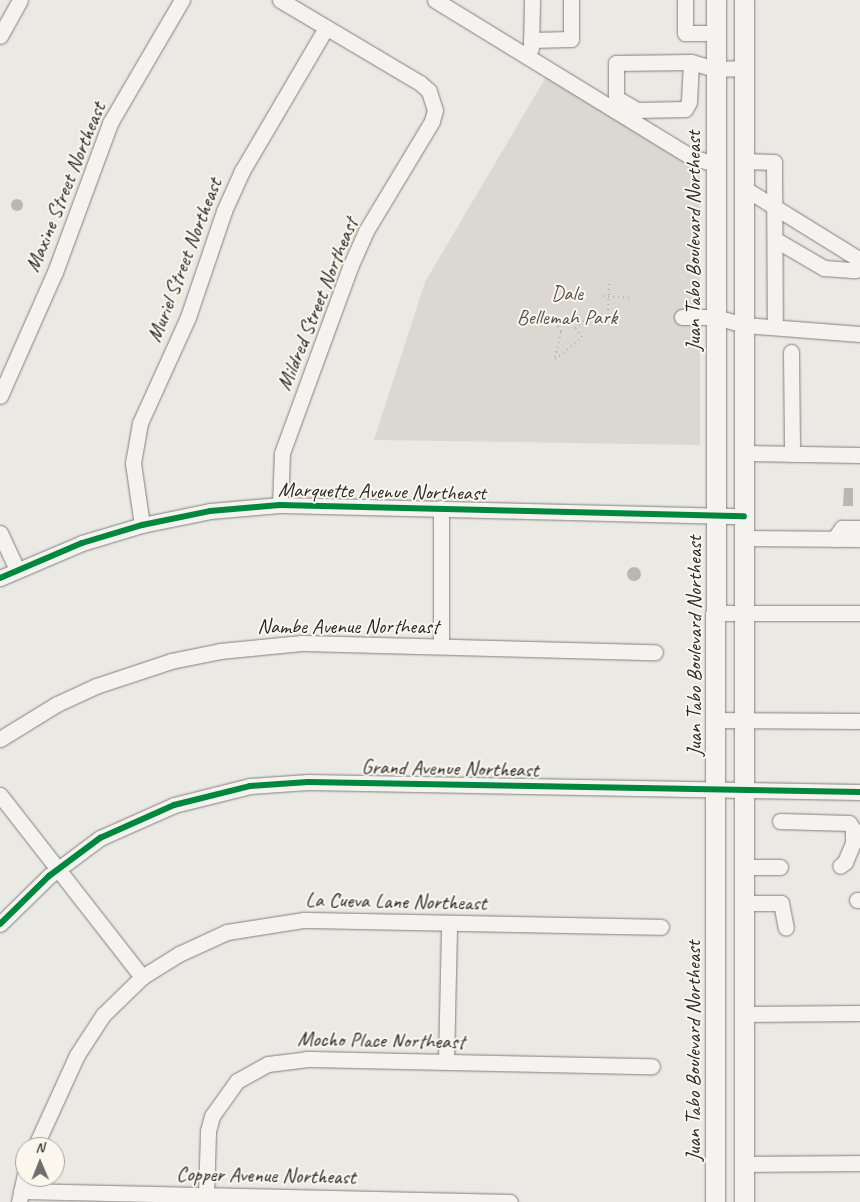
<!DOCTYPE html>
<html>
<head>
<meta charset="utf-8">
<style>
	body { margin:0 }
	#map { position:relative; width:860px; height:1202px; overflow:hidden; background:#eae9e4; font-family:Caveat,sans-serif }
	div>[style] { position:absolute }
	.green>* { inset:0; background:#dbd8d1 }
	.water>* { inset:0; background:#b9b7b0 }
	.round { border-radius:50% }
	.path>* { height:2px; margin-top:-1px; transform-origin:0; background:repeating-linear-gradient(90deg,#afaeac 0 1px,transparent 0 5px) }
	.roads { filter:drop-shadow(0 0 1px #81807e) drop-shadow(0 0 1px #81807e) }
	.minor>* { height:15px; margin:-7.5px; padding:0 7.5px; transform-origin:7.5px; border-radius:7.5px; background:#f4f3ef }
	.major>* { height:19px; margin:-9.5px; padding:0 9.5px; transform-origin:9.5px; border-radius:9.5px; background:#f4f3ef }
	.cycleway>* { height:6px; margin:-3px; padding:0 3px; transform-origin:3px; border-radius:3px; background:#00873e }
	span { translate:-50% -50%; white-space:nowrap; text-align:center; line-height:1.15; -webkit-text-stroke:4px #fbf7ec; paint-order:stroke }
	.street-label { font-size:21px; color:#2b2b2b }
	.park-label { font-size:21px; color:#545351 }
	.north { position:absolute; left:15px; top:1137px; width:50px; height:50px; box-sizing:border-box; background:#fbf7ec; border:1px solid #a8a59f; border-radius:50%; rotate:359deg; font-size:14px; font-weight:700; line-height:20px; text-align:center; color:#2b2b2b }
	.north::after { content:''; display:block; margin:auto; width:18px; height:22px; background:#6e6e6c; clip-path:polygon(50% 0,100% 100%,50% 72%,0 100%) }
</style>
</head>
<body>
<div id="map">
	<div class="green">
		<div style="clip-path:polygon(546px 77px,700px 168px,700px 445px,374px 440px,425px 282px)"></div>
	</div>
	<div class="water">
		<div class="round" style="left:11px;top:199px;width:12px;height:12px"></div>
		<div style="clip-path:polygon(844px 488px,853px 488px,853px 506px,843px 506px)"></div>
		<div class="round" style="left:627px;top:567px;width:14px;height:14px"></div>
	</div>
	<div class="path">
		<div style="left:603px;top:296px;width:29px;rotate:4deg"></div>
		<div style="left:555px;top:322px;width:12px;rotate:59deg"></div>
		<div style="left:561px;top:332px;width:28px;rotate:103deg"></div>
		<div style="left:555px;top:359px;width:35px;rotate:-39deg"></div>
		<div style="left:582px;top:337px;width:11px;rotate:-128deg"></div>
		<div style="left:575px;top:328px;width:21px;rotate:-41deg"></div>
		<div style="left:591px;top:314px;width:17px;rotate:3deg"></div>
		<div style="left:608px;top:315px;width:32px;rotate:-88deg"></div>
	</div>
	<div class="roads">
		<div class="minor">
			<div style="left:435px;top:0;width:300px;rotate:31.5deg"></div>
			<div style="left:691px;top:157px;width:25px;rotate:16deg"></div>
			<div style="left:685px;top:0;width:33px;rotate:90deg"></div>
			<div style="left:685px;top:33px;width:31px"></div>
			<div style="left:0;top:36px;width:41px;rotate:-60.9deg"></div>
			<div style="left:531px;top:40px;width:40px;rotate:-1.4deg"></div>
			<div style="left:571px;top:39px;width:39px;rotate:-90deg"></div>
			<div style="left:531px;top:48px;width:48px;rotate:-88.8deg"></div>
			<div style="left:691px;top:62px;width:40px;rotate:92.9deg"></div>
			<div style="left:689px;top:102px;width:8px;rotate:120deg"></div>
			<div style="left:685px;top:109px;width:48px;rotate:178.8deg"></div>
			<div style="left:637px;top:110px;width:24px;rotate:-150deg"></div>
			<div style="left:616px;top:98px;width:35px;rotate:-90deg"></div>
			<div style="left:616px;top:63px;width:75px;rotate:-0.8deg"></div>
			<div style="left:691px;top:62px;width:26px;rotate:16deg"></div>
			<div style="left:716px;top:69px;width:28px;rotate:-2deg"></div>
			<div style="left:744px;top:161px;width:30px;rotate:2deg"></div>
			<div style="left:774px;top:162px;width:165px;rotate:89.7deg"></div>
			<div style="left:744px;top:188px;width:137px;rotate:31.8deg"></div>
			<div style="left:776px;top:240px;width:56px;rotate:30.3deg"></div>
			<div style="left:824px;top:268px;width:31px;rotate:4deg"></div>
			<div style="left:855px;top:270px;width:6px;rotate:-39deg"></div>
			<div style="left:682px;top:317px;width:33px"></div>
			<div style="left:715px;top:317px;width:30px;rotate:15deg"></div>
			<div style="left:744px;top:325px;width:116px;rotate:4.4deg"></div>
			<div style="left:791px;top:352px;width:102px;rotate:89.4deg"></div>
			<div style="left:0;top:396px;width:136px;rotate:-66.1deg"></div>
			<div style="left:55px;top:272px;width:159px;rotate:-69.7deg"></div>
			<div style="left:110px;top:123px;width:143px;rotate:-59.7deg"></div>
			<div style="left:744px;top:453px;width:116px;rotate:1deg"></div>
			<div style="left:280px;top:505px;width:52px;rotate:-87.8deg"></div>
			<div style="left:282px;top:453px;width:198px;rotate:-69.9deg"></div>
			<div style="left:350px;top:267px;width:39px;rotate:-66deg"></div>
			<div style="left:366px;top:231px;width:128px;rotate:-59deg"></div>
			<div style="left:432px;top:121px;width:11px;rotate:-75deg"></div>
			<div style="left:435px;top:110px;width:20px;rotate:-108deg"></div>
			<div style="left:429px;top:91px;width:12px;rotate:-138deg"></div>
			<div style="left:420px;top:83px;width:163px;rotate:-149.3deg"></div>
			<div style="left:441px;top:508px;width:138px;rotate:90deg"></div>
			<div style="left:142px;top:525px;width:63px;rotate:-98.3deg"></div>
			<div style="left:133px;top:463px;width:41px;rotate:-80.1deg"></div>
			<div style="left:140px;top:423px;width:116px;rotate:-65.6deg"></div>
			<div style="left:188px;top:317px;width:112px;rotate:-71.2deg"></div>
			<div style="left:224px;top:211px;width:44px;rotate:-65.8deg"></div>
			<div style="left:242px;top:171px;width:166px;rotate:-59.6deg"></div>
			<div style="left:0;top:533px;width:40px;rotate:65deg"></div>
			<div style="left:744px;top:538px;width:116px;rotate:0.5deg"></div>
			<div style="left:834px;top:539px;width:14px;rotate:-54deg"></div>
			<div style="left:842px;top:528px;width:18px"></div>
			<div style="left:0;top:578px;width:89px;rotate:-23.1deg"></div>
			<div style="left:82px;top:543px;width:63px;rotate:-16.7deg"></div>
			<div style="left:142px;top:525px;width:69px;rotate:-11.6deg"></div>
			<div style="left:210px;top:511px;width:70px;rotate:-4.9deg"></div>
			<div style="left:280px;top:505px;width:464px;rotate:1.4deg"></div>
			<div style="left:716px;top:613px;width:144px"></div>
			<div style="left:716px;top:720px;width:144px;rotate:0.4deg"></div>
			<div style="left:0;top:739px;width:67px;rotate:-31.6deg"></div>
			<div style="left:57px;top:704px;width:43px;rotate:-24.8deg"></div>
			<div style="left:96px;top:686px;width:79px;rotate:-18.4deg"></div>
			<div style="left:171px;top:661px;width:50px;rotate:-11.5deg"></div>
			<div style="left:220px;top:651px;width:82px;rotate:-5.6deg"></div>
			<div style="left:302px;top:643px;width:353px;rotate:1.5deg"></div>
			<div style="left:0;top:795px;width:231px;rotate:52deg"></div>
			<div style="left:780px;top:821px;width:69px;rotate:1.7deg"></div>
			<div style="left:849px;top:823px;width:7px;rotate:56deg"></div>
			<div style="left:853px;top:829px;width:14px;rotate:90deg"></div>
			<div style="left:853px;top:843px;width:21px;rotate:113deg"></div>
			<div style="left:845px;top:862px;width:6px;rotate:141deg"></div>
			<div style="left:744px;top:867px;width:36px"></div>
			<div style="left:857px;top:900px;width:3px"></div>
			<div style="left:744px;top:903px;width:37px"></div>
			<div style="left:781px;top:903px;width:25px;rotate:79deg"></div>
			<div style="left:0;top:924px;width:69px;rotate:-44.4deg"></div>
			<div style="left:49px;top:876px;width:64px;rotate:-36.7deg"></div>
			<div style="left:100px;top:838px;width:81px;rotate:-24deg"></div>
			<div style="left:174px;top:805px;width:78px;rotate:-14deg"></div>
			<div style="left:250px;top:786px;width:58px;rotate:-3.9deg"></div>
			<div style="left:308px;top:782px;width:552px;rotate:1.04deg"></div>
			<div style="left:744px;top:1014px;width:116px;rotate:-0.5deg"></div>
			<div style="left:446px;top:1061px;width:137px;rotate:-88.7deg"></div>
			<div style="left:35px;top:1147px;width:101px;rotate:-65.5deg"></div>
			<div style="left:77px;top:1055px;width:48px;rotate:-57deg"></div>
			<div style="left:103px;top:1015px;width:54px;rotate:-44.3deg"></div>
			<div style="left:142px;top:977px;width:44px;rotate:-31.9deg"></div>
			<div style="left:179px;top:954px;width:53px;rotate:-24.6deg"></div>
			<div style="left:227px;top:932px;width:78px;rotate:-8.9deg"></div>
			<div style="left:304px;top:920px;width:357px;rotate:1.1deg"></div>
			<div style="left:744px;top:1164px;width:116px;rotate:-0.5deg"></div>
			<div style="left:21px;top:1191px;width:489px;rotate:1.3deg"></div>
			<div style="left:206px;top:1196px;width:65px;rotate:-88.2deg"></div>
			<div style="left:208px;top:1131px;width:16px;rotate:-75deg"></div>
			<div style="left:212px;top:1116px;width:43px;rotate:-54.5deg"></div>
			<div style="left:237px;top:1081px;width:35px;rotate:-29deg"></div>
			<div style="left:268px;top:1064px;width:38px;rotate:-7deg"></div>
			<div style="left:306px;top:1059px;width:346px;rotate:1.2deg"></div>
			<div style="left:19px;top:1202px;width:29px;rotate:-78deg"></div>
		</div>
		<div class="major">
			<div style="left:744px;top:0;width:1202px;rotate:90deg"></div>
			<div style="left:715px;top:1202px;width:1202px;rotate:-89.95deg"></div>
		</div>
	</div>
	<div class="cycleway">
		<div style="left:0;top:578px;width:89px;rotate:-23.1deg"></div>
		<div style="left:82px;top:543px;width:63px;rotate:-16.7deg"></div>
		<div style="left:142px;top:525px;width:69px;rotate:-11.6deg"></div>
		<div style="left:210px;top:511px;width:70px;rotate:-4.9deg"></div>
		<div style="left:280px;top:505px;width:464px;rotate:1.4deg"></div>
		<div style="left:0;top:924px;width:69px;rotate:-44.4deg"></div>
		<div style="left:49px;top:876px;width:64px;rotate:-36.7deg"></div>
		<div style="left:100px;top:838px;width:81px;rotate:-24deg"></div>
		<div style="left:174px;top:805px;width:78px;rotate:-14deg"></div>
		<div style="left:250px;top:786px;width:58px;rotate:-3.9deg"></div>
		<div style="left:308px;top:782px;width:552px;rotate:1.04deg"></div>
	</div>
	<div class="street-label">
		<span style="left:65px;top:187px;rotate:-68deg">Maxine Street Northeast</span>
		<span style="left:693px;top:241px;rotate:-90deg">Juan Tabo Boulevard Northeast</span>
		<span style="left:184px;top:260px;rotate:-69deg">Muriel Street Northeast</span>
		<span style="left:317px;top:304px;rotate:-68deg">Mildred Street Northeast</span>
		<span style="left:382px;top:491px;rotate:1deg">Marquette Avenue Northeast</span>
		<span style="left:348px;top:626px">Nambe Avenue Northeast</span>
		<span style="left:694px;top:646px;rotate:-90deg">Juan Tabo Boulevard Northeast</span>
		<span style="left:450px;top:768px;rotate:1deg">Grand Avenue Northeast</span>
		<span style="left:396px;top:901px;rotate:1deg">La Cueva Lane Northeast</span>
		<span style="left:381px;top:1040px;rotate:1deg">Mocho Place Northeast</span>
		<span style="left:693px;top:1051px;rotate:-90deg">Juan Tabo Boulevard Northeast</span>
		<span style="left:266px;top:1175px;rotate:1deg">Copper Avenue Northeast</span>
	</div>
	<div class="park-label">
		<span style="left:567px;top:305px">Dale<br>Bellemah Park</span>
	</div>
	<div class="north">N</div>
</div>
</body>
</html>
